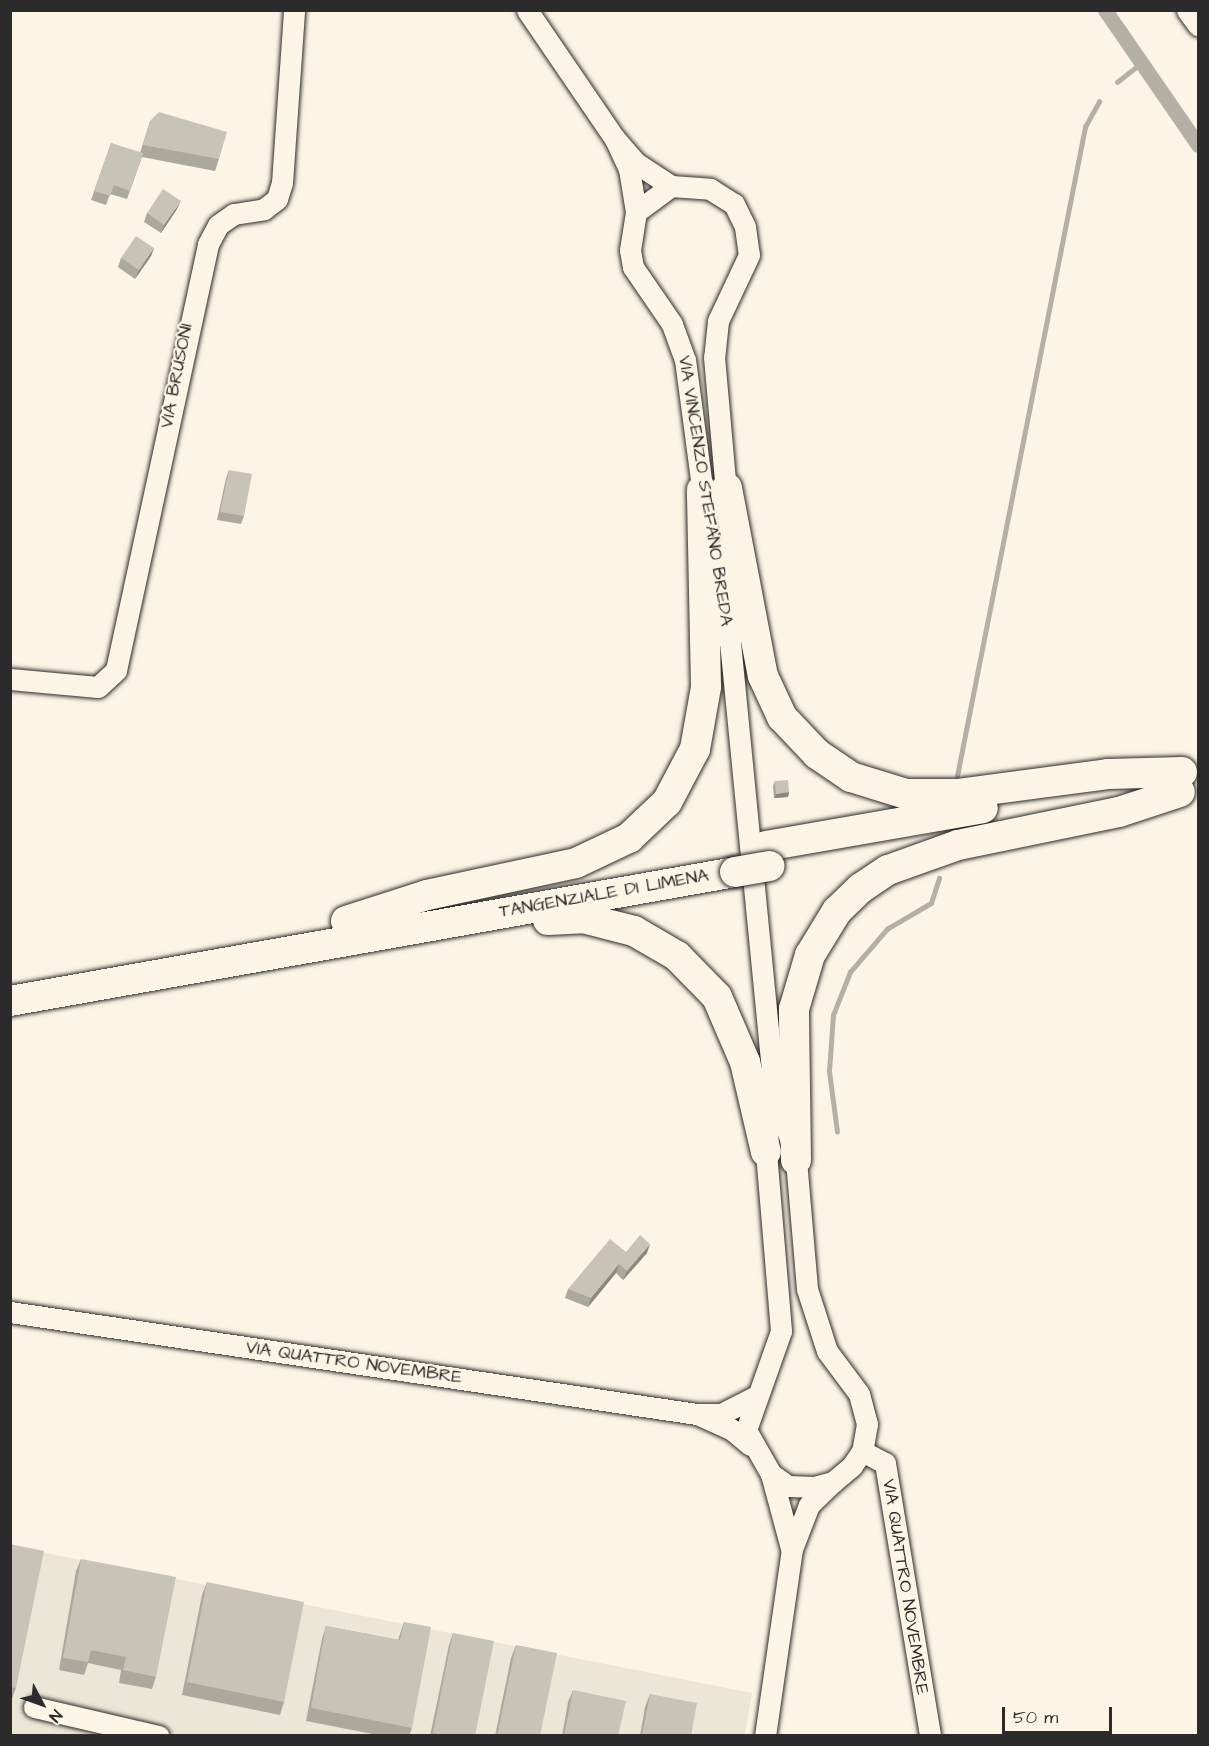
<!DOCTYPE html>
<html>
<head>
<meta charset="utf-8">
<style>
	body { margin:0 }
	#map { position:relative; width:1209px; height:1746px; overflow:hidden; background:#fcf5e5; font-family:"Architects Daughter",sans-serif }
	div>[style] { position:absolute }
	.built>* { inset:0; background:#ece6d7 }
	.stream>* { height:4.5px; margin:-2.25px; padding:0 2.25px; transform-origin:2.25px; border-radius:2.25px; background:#b4b0a5 }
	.canal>* { height:15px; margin:-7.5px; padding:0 7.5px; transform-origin:7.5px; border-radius:7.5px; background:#b4b0a5 }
	.roads { filter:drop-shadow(0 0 2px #2b2b2b) drop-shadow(0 0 2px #2b2b2b) }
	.minor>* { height:21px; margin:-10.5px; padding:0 10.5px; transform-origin:10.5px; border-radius:10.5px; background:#fcf5e5 }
	.highway>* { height:30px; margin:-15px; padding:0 15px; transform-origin:15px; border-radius:15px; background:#fcf5e5 }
	.bridges { filter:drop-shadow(0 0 2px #2b2b2b) drop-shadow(0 0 2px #2b2b2b) }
	.highway-bridge>* { height:30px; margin:-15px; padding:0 15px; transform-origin:15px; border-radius:15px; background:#fcf5e5 }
	.wall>* { inset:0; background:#aca89d }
	.shaded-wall>* { inset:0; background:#8c8880 }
	.building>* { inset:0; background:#c8c3b7 }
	span { translate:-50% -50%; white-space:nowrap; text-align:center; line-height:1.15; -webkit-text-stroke:4.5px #fcf5e5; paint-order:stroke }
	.street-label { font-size:18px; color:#2b2b2b }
	.frame { position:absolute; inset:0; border:12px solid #2b2b2b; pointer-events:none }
	.north { position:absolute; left:12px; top:1674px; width:60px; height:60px; -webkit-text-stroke:4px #fcf5e5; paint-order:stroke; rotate:131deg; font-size:16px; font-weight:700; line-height:24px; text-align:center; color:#2b2b2b }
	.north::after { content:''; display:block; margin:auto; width:21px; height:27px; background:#2b2b2b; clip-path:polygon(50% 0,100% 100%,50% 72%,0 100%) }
	.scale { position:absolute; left:1002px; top:1707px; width:110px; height:27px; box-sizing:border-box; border:3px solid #2b2b2b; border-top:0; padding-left:8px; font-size:18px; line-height:21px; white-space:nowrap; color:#2b2b2b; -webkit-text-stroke:4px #fcf5e5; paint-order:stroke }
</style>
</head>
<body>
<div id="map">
	<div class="built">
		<div style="clip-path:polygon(10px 1546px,752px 1693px,745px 1735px,11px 1735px)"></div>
	</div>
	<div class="stream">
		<div style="left:1117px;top:82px;width:31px;rotate:-38deg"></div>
		<div style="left:957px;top:776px;width:662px;rotate:-78.84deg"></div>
		<div style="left:1085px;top:127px;width:29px;rotate:-61deg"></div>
		<div style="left:837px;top:1132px;width:62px;rotate:-97.5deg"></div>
		<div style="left:829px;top:1071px;width:56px;rotate:-85.9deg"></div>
		<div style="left:833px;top:1015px;width:46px;rotate:-68.4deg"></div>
		<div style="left:850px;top:972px;width:57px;rotate:-49.3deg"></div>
		<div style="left:887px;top:929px;width:51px;rotate:-30.6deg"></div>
		<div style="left:931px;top:903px;width:26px;rotate:-72deg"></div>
	</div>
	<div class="canal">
		<div style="left:1105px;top:10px;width:164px;rotate:55.4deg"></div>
	</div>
	<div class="roads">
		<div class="minor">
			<div style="left:527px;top:10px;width:156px;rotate:55.7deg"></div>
			<div style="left:1187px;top:10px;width:19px;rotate:54deg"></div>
			<div style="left:636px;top:212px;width:44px;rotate:-99.2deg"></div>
			<div style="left:629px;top:169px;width:33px;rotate:-115deg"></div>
			<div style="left:615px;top:139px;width:32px;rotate:49deg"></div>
			<div style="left:636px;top:163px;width:42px;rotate:33.3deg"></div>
			<div style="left:704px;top:502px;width:143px;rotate:-97.6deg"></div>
			<div style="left:685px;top:360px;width:38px;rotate:-110deg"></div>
			<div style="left:672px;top:324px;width:69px;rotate:-124.4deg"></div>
			<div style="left:633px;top:267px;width:17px;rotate:-100deg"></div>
			<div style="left:630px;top:250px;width:38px;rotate:-81deg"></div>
			<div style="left:636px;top:212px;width:44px;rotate:-36.6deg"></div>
			<div style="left:671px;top:186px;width:39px;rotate:4deg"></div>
			<div style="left:710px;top:189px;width:28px;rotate:32deg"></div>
			<div style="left:734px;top:204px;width:25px;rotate:64deg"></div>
			<div style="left:745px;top:227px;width:28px;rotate:82deg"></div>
			<div style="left:749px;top:255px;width:73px;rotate:115.2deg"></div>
			<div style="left:718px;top:321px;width:36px;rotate:96deg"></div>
			<div style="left:714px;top:357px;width:146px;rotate:84.9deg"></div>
			<div style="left:728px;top:546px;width:96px;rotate:88.8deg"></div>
			<div style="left:730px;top:642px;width:440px;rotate:84.4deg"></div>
			<div style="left:773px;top:1080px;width:83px;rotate:74deg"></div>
			<div style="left:796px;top:1160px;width:129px;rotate:85.1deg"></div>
			<div style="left:807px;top:1289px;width:65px;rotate:72.1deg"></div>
			<div style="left:827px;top:1351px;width:54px;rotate:53.3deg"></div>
			<div style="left:859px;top:1394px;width:31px;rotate:75deg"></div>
			<div style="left:867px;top:1424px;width:27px;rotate:100deg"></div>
			<div style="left:862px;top:1451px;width:18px;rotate:124deg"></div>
			<div style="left:852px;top:1466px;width:25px;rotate:140deg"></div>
			<div style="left:833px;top:1482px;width:20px;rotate:165deg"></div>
			<div style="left:814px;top:1487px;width:26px;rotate:-178deg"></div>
			<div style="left:788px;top:1486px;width:21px;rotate:-145deg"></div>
			<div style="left:771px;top:1474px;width:51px;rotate:-119.6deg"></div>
			<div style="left:746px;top:1430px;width:105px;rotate:-70.5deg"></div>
			<div style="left:781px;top:1331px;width:180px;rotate:-94.8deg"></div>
			<div style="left:766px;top:1152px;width:72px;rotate:-84.4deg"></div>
			<div style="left:714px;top:556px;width:87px;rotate:79.5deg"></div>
			<div style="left:10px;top:679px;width:88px;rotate:5.2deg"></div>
			<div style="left:98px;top:687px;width:25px;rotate:-43deg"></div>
			<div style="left:116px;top:670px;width:436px;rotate:-77.8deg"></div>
			<div style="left:208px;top:244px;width:21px;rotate:-62deg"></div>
			<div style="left:218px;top:225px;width:19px;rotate:-35deg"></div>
			<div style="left:234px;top:214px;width:30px;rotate:-9deg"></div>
			<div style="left:264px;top:209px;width:16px;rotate:-38deg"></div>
			<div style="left:277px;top:199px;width:17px;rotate:-73deg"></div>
			<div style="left:282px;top:183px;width:173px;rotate:-86deg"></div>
			<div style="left:10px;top:1312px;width:695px;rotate:8.45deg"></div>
			<div style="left:697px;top:1414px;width:37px;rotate:24deg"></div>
			<div style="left:731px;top:1429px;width:25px;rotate:40deg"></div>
			<div style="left:701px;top:1414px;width:20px"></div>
			<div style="left:721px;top:1414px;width:39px;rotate:-27deg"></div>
			<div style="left:862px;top:1451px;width:26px;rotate:28deg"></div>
			<div style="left:885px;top:1463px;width:277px;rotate:80.6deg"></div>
			<div style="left:771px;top:1474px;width:77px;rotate:74.9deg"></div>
			<div style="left:34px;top:1707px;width:128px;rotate:13.1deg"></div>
			<div style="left:765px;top:1736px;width:189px;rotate:-81.8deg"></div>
			<div style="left:792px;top:1549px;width:47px;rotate:-68.9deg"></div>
			<div style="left:809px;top:1505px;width:33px;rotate:-44deg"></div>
		</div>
		<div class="highway">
			<div style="left:727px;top:488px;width:191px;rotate:79.2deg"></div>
			<div style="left:763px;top:676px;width:45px;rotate:65.1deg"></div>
			<div style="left:782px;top:717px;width:51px;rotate:46.6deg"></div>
			<div style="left:817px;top:754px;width:41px;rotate:34.1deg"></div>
			<div style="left:851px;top:777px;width:58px;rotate:17.2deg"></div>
			<div style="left:906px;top:794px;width:51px"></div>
			<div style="left:957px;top:794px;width:152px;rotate:-7.5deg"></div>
			<div style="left:1108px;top:774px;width:74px;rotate:-1.5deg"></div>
			<div style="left:766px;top:846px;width:220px;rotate:-9.9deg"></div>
			<div style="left:548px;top:920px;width:35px;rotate:-3deg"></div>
			<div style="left:583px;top:918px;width:53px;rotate:14.3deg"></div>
			<div style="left:634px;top:931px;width:50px;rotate:30.2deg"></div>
			<div style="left:677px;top:956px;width:57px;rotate:45.7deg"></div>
			<div style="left:717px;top:997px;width:71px;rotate:66.7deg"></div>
			<div style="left:745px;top:1062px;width:92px;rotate:76.9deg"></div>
			<div style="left:346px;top:921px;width:85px;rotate:-17.8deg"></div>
			<div style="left:427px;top:895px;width:152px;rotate:-12.1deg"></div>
			<div style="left:576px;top:863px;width:59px;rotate:-25.3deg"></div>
			<div style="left:629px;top:838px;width:52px;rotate:-43.5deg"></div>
			<div style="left:667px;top:802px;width:60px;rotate:-62.2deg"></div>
			<div style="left:695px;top:749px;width:63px;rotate:-79.9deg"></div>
			<div style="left:706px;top:687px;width:197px;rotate:-91.2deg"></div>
			<div style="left:10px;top:1001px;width:736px;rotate:-10.09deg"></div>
			<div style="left:796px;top:1160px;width:151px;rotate:-90.8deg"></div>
			<div style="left:794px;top:1009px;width:56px;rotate:-73.5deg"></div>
			<div style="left:810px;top:955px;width:52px;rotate:-58.5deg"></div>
			<div style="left:837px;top:911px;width:33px;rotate:-44deg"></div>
			<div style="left:861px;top:888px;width:32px;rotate:-34deg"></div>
			<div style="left:888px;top:870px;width:74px;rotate:-19.7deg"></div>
			<div style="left:958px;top:845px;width:164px;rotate:-11.6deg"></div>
			<div style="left:1119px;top:812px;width:64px;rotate:-18.2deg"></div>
		</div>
	</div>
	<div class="bridges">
		<div class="highway-bridge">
			<div style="left:735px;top:872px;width:35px;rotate:-10deg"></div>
		</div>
	</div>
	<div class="wall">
		<div style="clip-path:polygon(150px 121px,219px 159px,215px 171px,142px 157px,127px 199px,110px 194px,106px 205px,91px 200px,111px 143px,140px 153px)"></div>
		<div style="clip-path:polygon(177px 209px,161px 233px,144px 222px,147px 213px)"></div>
		<div style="clip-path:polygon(154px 248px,151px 256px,135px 279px,118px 267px,121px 258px)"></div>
		<div style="clip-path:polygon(229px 470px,244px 516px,241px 524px,217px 520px,226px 478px)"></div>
		<div style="clip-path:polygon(775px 781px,789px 792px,788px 797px,774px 798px,773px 786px)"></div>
		<div style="clip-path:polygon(626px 1252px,647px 1253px,623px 1280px,616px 1273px,588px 1307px,565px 1298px,568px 1289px)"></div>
		<div style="clip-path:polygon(10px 1544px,16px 1688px,11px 1701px,10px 1700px)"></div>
		<div style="clip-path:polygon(81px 1559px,156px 1677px,152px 1689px,119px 1683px,121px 1670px,88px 1663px,84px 1675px,59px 1670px,76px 1571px)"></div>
		<div style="clip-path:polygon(207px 1582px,284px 1702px,280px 1715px,182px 1695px,202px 1595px)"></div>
		<div style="clip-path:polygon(404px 1622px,412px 1728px,409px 1736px,383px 1736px,306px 1721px,322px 1639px,326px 1626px,398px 1640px)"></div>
		<div style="clip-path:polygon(453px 1633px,475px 1736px,430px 1736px,449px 1645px)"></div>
		<div style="clip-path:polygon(516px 1645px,540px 1736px,495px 1736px,511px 1658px)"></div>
		<div style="clip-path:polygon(573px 1690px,618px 1736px,562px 1736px,568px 1702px)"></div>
		<div style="clip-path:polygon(650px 1694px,691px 1736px,640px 1736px,645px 1707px)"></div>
	</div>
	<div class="shaded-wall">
		<div style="clip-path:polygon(181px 201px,177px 209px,161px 233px,164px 225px)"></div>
		<div style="clip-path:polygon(154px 248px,151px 256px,135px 279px,139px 270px)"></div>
		<div style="clip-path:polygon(789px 792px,788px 797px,774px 798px,776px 794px)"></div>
		<div style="clip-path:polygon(650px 1244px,647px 1253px,623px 1280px,627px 1271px)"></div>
		<div style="clip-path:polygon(619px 1264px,616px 1273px,588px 1307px,591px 1298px)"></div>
	</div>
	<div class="building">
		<div style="clip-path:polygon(159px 112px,227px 132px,219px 159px,143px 145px,150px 121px)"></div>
		<div style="clip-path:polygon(111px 143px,143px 153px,130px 191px,114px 185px,110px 196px,94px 191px)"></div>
		<div style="clip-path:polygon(163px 189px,181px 201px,164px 225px,147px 213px)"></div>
		<div style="clip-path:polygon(136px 236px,154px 248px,139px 270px,121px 258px)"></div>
		<div style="clip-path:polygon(229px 470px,252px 474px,244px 516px,220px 512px)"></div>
		<div style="clip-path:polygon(788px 780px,789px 792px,776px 794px,775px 781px)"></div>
		<div style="clip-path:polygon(640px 1235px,650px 1244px,627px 1271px,619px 1264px,591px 1298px,568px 1289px,610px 1239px,626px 1252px)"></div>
		<div style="clip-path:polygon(10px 1544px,44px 1551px,16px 1688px,10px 1687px)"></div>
		<div style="clip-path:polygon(81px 1559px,176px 1577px,156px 1677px,123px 1670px,126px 1657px,91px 1650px,88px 1662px,63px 1658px)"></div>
		<div style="clip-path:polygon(207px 1582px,304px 1602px,284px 1702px,187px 1682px)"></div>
		<div style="clip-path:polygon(404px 1622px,431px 1627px,412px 1728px,311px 1708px,326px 1626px,400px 1640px)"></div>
		<div style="clip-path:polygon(453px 1633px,494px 1641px,475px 1736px,447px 1736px,433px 1733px)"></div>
		<div style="clip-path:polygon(516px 1645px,557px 1653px,540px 1736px,497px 1736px)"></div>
		<div style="clip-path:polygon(573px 1690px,626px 1701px,618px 1736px,564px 1736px)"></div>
		<div style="clip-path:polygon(650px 1694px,697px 1703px,691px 1736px,642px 1736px)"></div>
	</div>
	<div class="street-label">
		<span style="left:177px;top:376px;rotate:-79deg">VIA BRUSONI</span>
		<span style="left:705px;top:491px;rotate:81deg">VIA VINCENZO STEFANO BREDA</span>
		<span style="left:604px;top:894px;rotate:-10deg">TANGENZIALE DI LIMENA</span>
		<span style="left:354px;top:1363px;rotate:8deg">VIA QUATTRO NOVEMBRE</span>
		<span style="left:905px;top:1587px;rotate:81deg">VIA QUATTRO NOVEMBRE</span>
	</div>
	<div class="frame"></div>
	<div class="north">N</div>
	<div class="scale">50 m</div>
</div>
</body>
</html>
